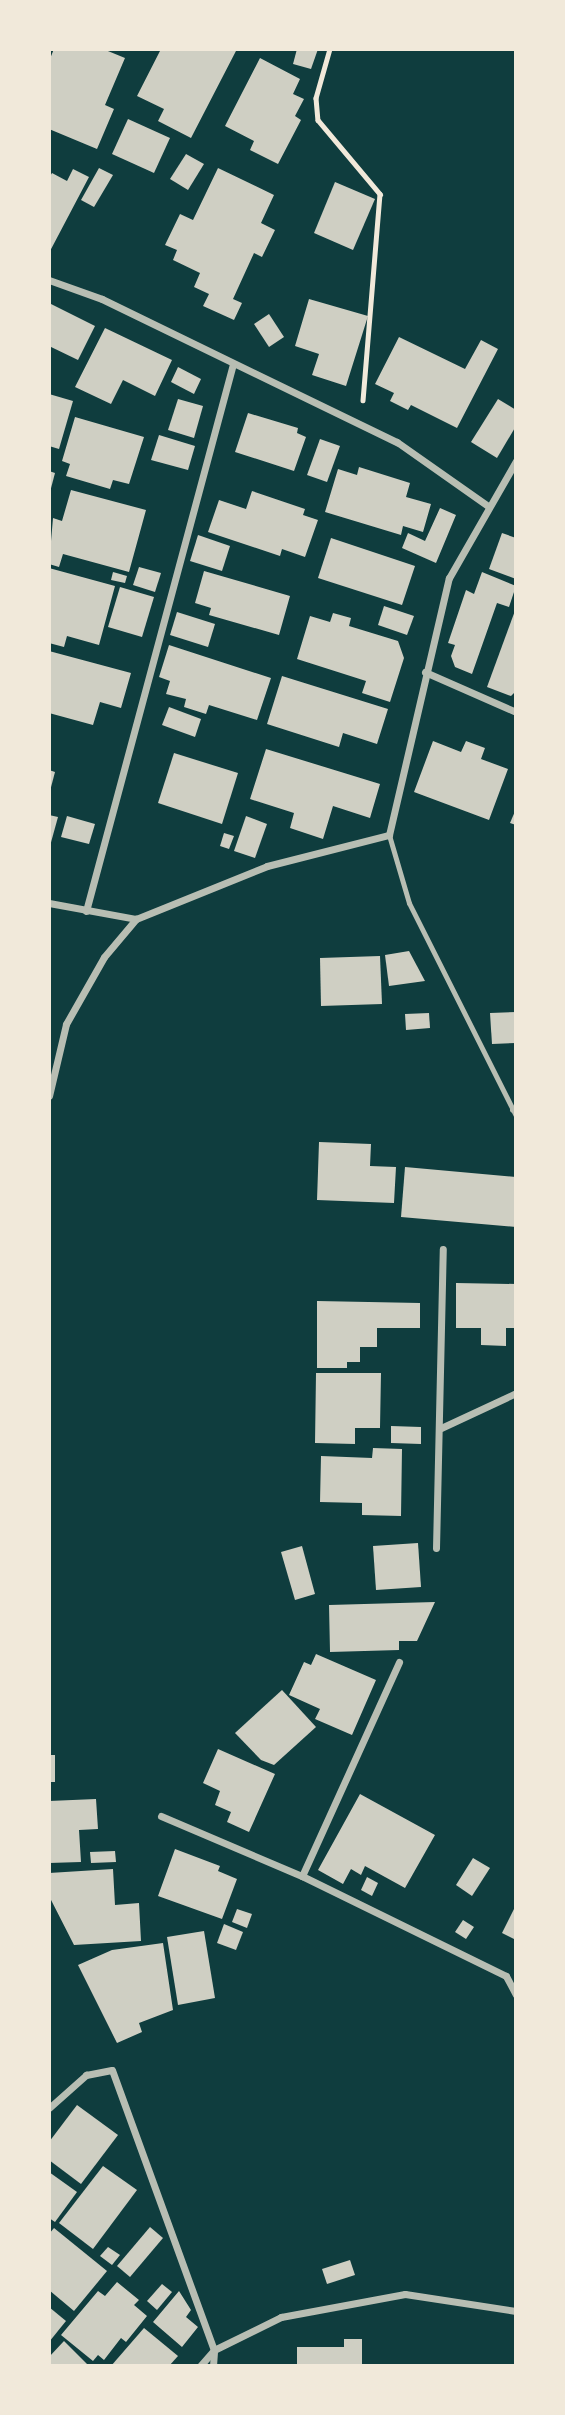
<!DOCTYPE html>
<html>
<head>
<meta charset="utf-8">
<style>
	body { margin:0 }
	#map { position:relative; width:565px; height:2415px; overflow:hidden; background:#0f3d3e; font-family:"Exo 2",sans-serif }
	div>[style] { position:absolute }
	.building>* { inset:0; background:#cfcfc3 }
	.path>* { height:4.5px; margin:-2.25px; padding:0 2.25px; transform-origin:2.25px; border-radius:2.25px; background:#f1e9da }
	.service>* { height:5px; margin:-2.5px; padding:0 2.5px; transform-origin:2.5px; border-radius:2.5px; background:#b8beb3 }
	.minor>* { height:7px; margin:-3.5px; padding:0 3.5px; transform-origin:3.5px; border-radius:3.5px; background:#b8beb3 }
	span { translate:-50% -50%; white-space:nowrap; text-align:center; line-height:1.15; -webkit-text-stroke:5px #f1e9da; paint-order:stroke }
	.frame { position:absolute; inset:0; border:51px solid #f1e9da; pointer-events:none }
</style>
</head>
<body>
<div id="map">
	<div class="building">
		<div style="clip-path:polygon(54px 49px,103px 49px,125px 58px,105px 105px,114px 109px,97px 149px,49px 129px,49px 61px)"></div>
		<div style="clip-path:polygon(161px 49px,237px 49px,191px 138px,158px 121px,164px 109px,137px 96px)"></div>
		<div style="clip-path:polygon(297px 49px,318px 49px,311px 69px,293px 64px)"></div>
		<div style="clip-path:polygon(260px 58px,300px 79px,293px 94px,304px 99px,295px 116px,301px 120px,278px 164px,250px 150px,254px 141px,225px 126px)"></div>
		<div style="clip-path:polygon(128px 119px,170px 138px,154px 173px,112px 154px)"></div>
		<div style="clip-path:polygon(186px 154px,204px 164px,188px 190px,170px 179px)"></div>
		<div style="clip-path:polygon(99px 168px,113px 175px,94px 207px,81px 200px)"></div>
		<div style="clip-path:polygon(218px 168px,274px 195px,261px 223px,275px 230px,262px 257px,254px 253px,233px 299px,242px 303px,234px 320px,203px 306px,209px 294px,194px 287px,200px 273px,173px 260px,177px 250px,165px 245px,180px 214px,193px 220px)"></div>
		<div style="clip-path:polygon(73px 169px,89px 177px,49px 253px,49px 178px,52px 173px,67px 181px)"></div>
		<div style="clip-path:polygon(335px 182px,375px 199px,353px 250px,314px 233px)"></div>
		<div style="clip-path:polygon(309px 299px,368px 316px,346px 386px,312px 375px,319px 354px,295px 346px)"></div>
		<div style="clip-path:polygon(49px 303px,95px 326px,78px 360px,49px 346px)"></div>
		<div style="clip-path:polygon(269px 314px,284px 337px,269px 347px,254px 324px)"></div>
		<div style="clip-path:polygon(105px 328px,172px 360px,155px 396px,123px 380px,111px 404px,75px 387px)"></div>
		<div style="clip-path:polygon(399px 337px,465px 369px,481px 340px,498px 349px,457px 428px,411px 405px,408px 410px,390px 401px,394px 393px,375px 384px)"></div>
		<div style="clip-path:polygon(178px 367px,201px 379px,194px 394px,171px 382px)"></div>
		<div style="clip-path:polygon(49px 394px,73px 401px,59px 449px,49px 446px)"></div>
		<div style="clip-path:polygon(178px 399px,203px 406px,194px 438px,168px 430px)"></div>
		<div style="clip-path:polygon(498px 399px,516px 410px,516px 426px,497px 458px,471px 442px)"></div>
		<div style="clip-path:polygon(248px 413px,298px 428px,297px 433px,306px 437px,294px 471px,235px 452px)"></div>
		<div style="clip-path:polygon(75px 417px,144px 437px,129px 484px,113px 480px,110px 489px,66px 476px,70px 464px,62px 461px)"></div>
		<div style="clip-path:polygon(159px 435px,195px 446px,188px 470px,151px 460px)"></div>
		<div style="clip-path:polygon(320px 439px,340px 446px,327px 482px,307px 475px)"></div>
		<div style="clip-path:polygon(359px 467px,410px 483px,406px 497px,431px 504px,423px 532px,403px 526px,401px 535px,325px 512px,338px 469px,357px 475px)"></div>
		<div style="clip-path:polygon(49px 471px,55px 473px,50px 492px,49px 492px)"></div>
		<div style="clip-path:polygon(71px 490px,146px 510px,129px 572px,63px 554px,59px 567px,49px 564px,53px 518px,62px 521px)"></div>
		<div style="clip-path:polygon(252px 491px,305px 509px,303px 515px,318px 520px,305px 557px,282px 549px,280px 556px,208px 532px,219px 500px,246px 509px)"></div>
		<div style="clip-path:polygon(440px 508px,456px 515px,436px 563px,402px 548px,408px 533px,425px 541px)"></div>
		<div style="clip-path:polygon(502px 533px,516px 538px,516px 579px,489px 569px)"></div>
		<div style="clip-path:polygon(198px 535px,230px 546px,222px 571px,190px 561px)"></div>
		<div style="clip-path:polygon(331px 538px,415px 566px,402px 605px,318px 578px)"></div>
		<div style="clip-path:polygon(139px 567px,161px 573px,155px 592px,133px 585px)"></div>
		<div style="clip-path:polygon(49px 568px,115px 586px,99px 645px,67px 636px,64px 647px,49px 643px)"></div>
		<div style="clip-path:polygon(204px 571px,290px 596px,279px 635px,209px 615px,211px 608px,195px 603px)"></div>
		<div style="clip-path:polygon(113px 572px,127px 576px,125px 583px,111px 580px)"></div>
		<div style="clip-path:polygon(482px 572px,516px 586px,509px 607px,497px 603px,472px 674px,455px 667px,451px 656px,455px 645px,448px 643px,466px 590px,474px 594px)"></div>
		<div style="clip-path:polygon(120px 587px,154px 597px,142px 637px,108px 627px)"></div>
		<div style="clip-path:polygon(384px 606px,414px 616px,407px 635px,378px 625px)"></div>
		<div style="clip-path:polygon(516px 608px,516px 691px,511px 696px,487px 687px)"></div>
		<div style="clip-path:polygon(177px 612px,215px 624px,208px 647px,170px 635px)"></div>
		<div style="clip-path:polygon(333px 613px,351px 618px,349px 626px,398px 641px,404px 658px,390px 702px,362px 693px,366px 681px,297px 659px,310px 616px,330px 622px)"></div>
		<div style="clip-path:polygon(169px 645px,271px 678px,257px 720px,209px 705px,206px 714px,184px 707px,186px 699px,166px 694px,170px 681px,159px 677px)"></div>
		<div style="clip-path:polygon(49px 651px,131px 673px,121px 708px,100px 702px,93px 725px,49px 713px)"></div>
		<div style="clip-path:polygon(282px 676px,388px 709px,377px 744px,343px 733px,339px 747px,267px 724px)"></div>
		<div style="clip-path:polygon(169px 707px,201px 719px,195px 737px,162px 725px)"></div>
		<div style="clip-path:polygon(433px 741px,461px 752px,466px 741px,485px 748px,481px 759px,508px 769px,489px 820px,414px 792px)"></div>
		<div style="clip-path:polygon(266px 749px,380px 784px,370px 818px,333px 806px,323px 839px,290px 828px,294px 813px,250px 799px)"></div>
		<div style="clip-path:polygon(174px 753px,238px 773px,222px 824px,158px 803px)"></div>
		<div style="clip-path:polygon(49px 770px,55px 772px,50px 791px,49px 791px)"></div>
		<div style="clip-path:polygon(516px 809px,516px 825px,510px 823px)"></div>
		<div style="clip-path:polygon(49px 815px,58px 817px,50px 846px,49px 846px)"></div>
		<div style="clip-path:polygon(67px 816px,95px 824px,89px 844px,61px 837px)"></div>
		<div style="clip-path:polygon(246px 816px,267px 824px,255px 858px,234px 851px)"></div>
		<div style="clip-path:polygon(224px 833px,234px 836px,229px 849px,220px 846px)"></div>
		<div style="clip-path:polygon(409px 951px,425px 981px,389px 986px,385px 955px)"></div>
		<div style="clip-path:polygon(380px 956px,382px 1004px,321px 1006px,320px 958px)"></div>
		<div style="clip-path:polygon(516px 1012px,516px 1043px,492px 1044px,490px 1013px)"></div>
		<div style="clip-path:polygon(429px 1013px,430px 1028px,406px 1030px,405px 1014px)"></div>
		<div style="clip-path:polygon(319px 1142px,371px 1144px,370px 1166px,396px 1167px,394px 1203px,317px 1200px)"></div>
		<div style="clip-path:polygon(405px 1167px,516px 1177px,516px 1227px,401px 1217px)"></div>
		<div style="clip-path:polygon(456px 1283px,516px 1284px,516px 1328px,506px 1328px,506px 1346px,481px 1345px,481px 1328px,456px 1328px)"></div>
		<div style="clip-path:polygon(317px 1301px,420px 1303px,420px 1328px,377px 1328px,377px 1347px,360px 1347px,360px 1362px,347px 1362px,347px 1368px,317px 1368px)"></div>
		<div style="clip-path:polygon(316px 1373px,381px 1373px,380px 1428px,355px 1428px,355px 1444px,315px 1443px)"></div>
		<div style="clip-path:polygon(391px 1426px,421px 1427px,421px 1444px,391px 1443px)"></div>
		<div style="clip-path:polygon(373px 1448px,402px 1449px,401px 1516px,362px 1515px,362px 1503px,320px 1502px,321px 1456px,372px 1458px)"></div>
		<div style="clip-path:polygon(418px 1543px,421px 1587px,376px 1590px,373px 1546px)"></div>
		<div style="clip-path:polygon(302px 1546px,315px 1594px,295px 1600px,281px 1552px)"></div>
		<div style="clip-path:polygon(435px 1602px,417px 1641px,399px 1641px,399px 1650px,330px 1652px,329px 1605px)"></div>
		<div style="clip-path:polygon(316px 1654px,376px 1680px,352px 1735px,315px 1719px,320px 1709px,289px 1695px,304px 1662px,311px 1665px)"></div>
		<div style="clip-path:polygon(282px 1690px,316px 1727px,274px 1765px,261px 1760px,235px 1733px)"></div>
		<div style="clip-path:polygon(218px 1749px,275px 1774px,249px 1832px,227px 1822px,231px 1812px,215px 1805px,220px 1791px,203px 1783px)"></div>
		<div style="clip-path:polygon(49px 1755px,55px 1755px,55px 1782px,49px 1782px)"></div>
		<div style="clip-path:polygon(360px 1794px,435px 1835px,405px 1888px,365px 1866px,361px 1875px,351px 1869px,343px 1884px,318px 1870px)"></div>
		<div style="clip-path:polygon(96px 1799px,98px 1829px,79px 1830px,81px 1862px,49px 1863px,49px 1801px)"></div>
		<div style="clip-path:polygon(175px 1849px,220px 1866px,218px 1871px,237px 1879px,222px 1919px,158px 1896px)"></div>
		<div style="clip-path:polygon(115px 1851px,116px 1862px,91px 1863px,90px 1852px)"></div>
		<div style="clip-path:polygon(473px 1858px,490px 1868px,472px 1896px,456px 1885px)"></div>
		<div style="clip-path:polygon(113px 1869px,115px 1905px,139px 1903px,141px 1941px,74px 1945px,49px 1896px,49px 1873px)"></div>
		<div style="clip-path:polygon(367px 1877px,378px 1883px,372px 1896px,361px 1890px)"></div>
		<div style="clip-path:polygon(516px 1905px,516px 1940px,502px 1933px)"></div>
		<div style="clip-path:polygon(237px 1909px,252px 1914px,247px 1928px,232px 1922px)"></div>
		<div style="clip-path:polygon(463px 1920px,474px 1927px,466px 1939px,455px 1932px)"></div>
		<div style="clip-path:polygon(224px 1924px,243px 1932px,236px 1950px,217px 1943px)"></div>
		<div style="clip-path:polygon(204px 1931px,215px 1998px,178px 2005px,167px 1937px)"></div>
		<div style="clip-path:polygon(163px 1943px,173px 2010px,139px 2023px,142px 2032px,117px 2043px,78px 1965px,112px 1950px)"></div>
		<div style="clip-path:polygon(77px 2105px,118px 2135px,81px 2184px,49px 2160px,49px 2142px)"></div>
		<div style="clip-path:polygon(103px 2166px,137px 2190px,93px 2249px,59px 2223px)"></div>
		<div style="clip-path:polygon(49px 2172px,77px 2192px,55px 2222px,49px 2218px)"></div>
		<div style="clip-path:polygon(150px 2227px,163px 2238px,130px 2277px,117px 2266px)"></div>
		<div style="clip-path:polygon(54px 2228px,107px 2271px,74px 2311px,49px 2290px,49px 2234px)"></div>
		<div style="clip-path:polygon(108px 2247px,120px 2255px,112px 2265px,100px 2256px)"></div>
		<div style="clip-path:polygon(350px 2260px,355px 2275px,327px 2284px,322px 2269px)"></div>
		<div style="clip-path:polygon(117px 2282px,139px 2300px,134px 2305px,147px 2316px,126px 2342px,121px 2338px,104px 2360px,98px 2355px,93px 2361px,61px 2335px,98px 2291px,105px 2296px)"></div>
		<div style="clip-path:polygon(162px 2284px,172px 2292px,157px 2310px,147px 2301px)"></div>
		<div style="clip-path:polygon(179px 2291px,191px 2310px,186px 2317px,198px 2327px,182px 2347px,153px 2322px)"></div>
		<div style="clip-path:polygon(49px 2307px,66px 2321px,49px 2342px)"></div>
		<div style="clip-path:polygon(144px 2328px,178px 2356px,169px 2366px,111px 2366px)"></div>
		<div style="clip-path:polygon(344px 2339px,362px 2339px,362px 2366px,297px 2366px,297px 2347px,344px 2347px)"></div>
		<div style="clip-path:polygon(64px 2341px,89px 2366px,49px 2366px,49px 2357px)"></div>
	</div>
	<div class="path">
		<div style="left:330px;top:49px;width:51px;rotate:105.9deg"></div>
		<div style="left:316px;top:98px;width:22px;rotate:85deg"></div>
		<div style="left:318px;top:120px;width:97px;rotate:50deg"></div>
		<div style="left:380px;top:194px;width:207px;rotate:94.7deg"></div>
	</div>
	<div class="service">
		<div style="left:389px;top:835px;width:71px;rotate:73.6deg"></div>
		<div style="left:409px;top:903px;width:238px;rotate:63.3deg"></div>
	</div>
	<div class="minor">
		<div style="left:49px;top:280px;width:56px;rotate:19.7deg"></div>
		<div style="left:102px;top:299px;width:328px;rotate:25.9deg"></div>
		<div style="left:397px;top:442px;width:111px;rotate:35.1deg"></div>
		<div style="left:425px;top:672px;width:99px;rotate:23.7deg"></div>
		<div style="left:49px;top:903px;width:88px;rotate:10.4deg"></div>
		<div style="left:86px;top:911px;width:566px;rotate:-74.96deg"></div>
		<div style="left:49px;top:1096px;width:74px;rotate:-76.7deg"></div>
		<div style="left:66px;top:1024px;width:77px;rotate:-60.4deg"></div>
		<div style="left:104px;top:957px;width:50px;rotate:-49.9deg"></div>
		<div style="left:136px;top:919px;width:141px;rotate:-22deg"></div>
		<div style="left:267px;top:866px;width:126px;rotate:-14.3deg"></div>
		<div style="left:389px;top:835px;width:264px;rotate:-76.9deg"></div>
		<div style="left:449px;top:578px;width:135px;rotate:-60.2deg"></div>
		<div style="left:513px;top:1109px;width:3px;rotate:18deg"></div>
		<div style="left:441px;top:1428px;width:83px;rotate:-25deg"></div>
		<div style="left:436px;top:1548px;width:299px;rotate:-88.7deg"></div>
		<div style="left:161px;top:1816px;width:153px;rotate:23.1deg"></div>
		<div style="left:302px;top:1876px;width:227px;rotate:26.1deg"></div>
		<div style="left:506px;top:1976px;width:21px;rotate:62deg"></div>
		<div style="left:302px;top:1876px;width:235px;rotate:-65.6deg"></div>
		<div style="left:49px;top:2108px;width:50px;rotate:-41.7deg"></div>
		<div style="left:86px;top:2075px;width:26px;rotate:-11deg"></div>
		<div style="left:112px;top:2070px;width:298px;rotate:70deg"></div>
		<div style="left:214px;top:2350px;width:21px;rotate:131deg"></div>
		<div style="left:213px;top:2366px;width:16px;rotate:-86deg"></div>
		<div style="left:214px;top:2350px;width:75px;rotate:-26.2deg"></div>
		<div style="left:281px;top:2317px;width:126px;rotate:-10.5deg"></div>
		<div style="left:405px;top:2294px;width:112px;rotate:8.7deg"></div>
	</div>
	<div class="frame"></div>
</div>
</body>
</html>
